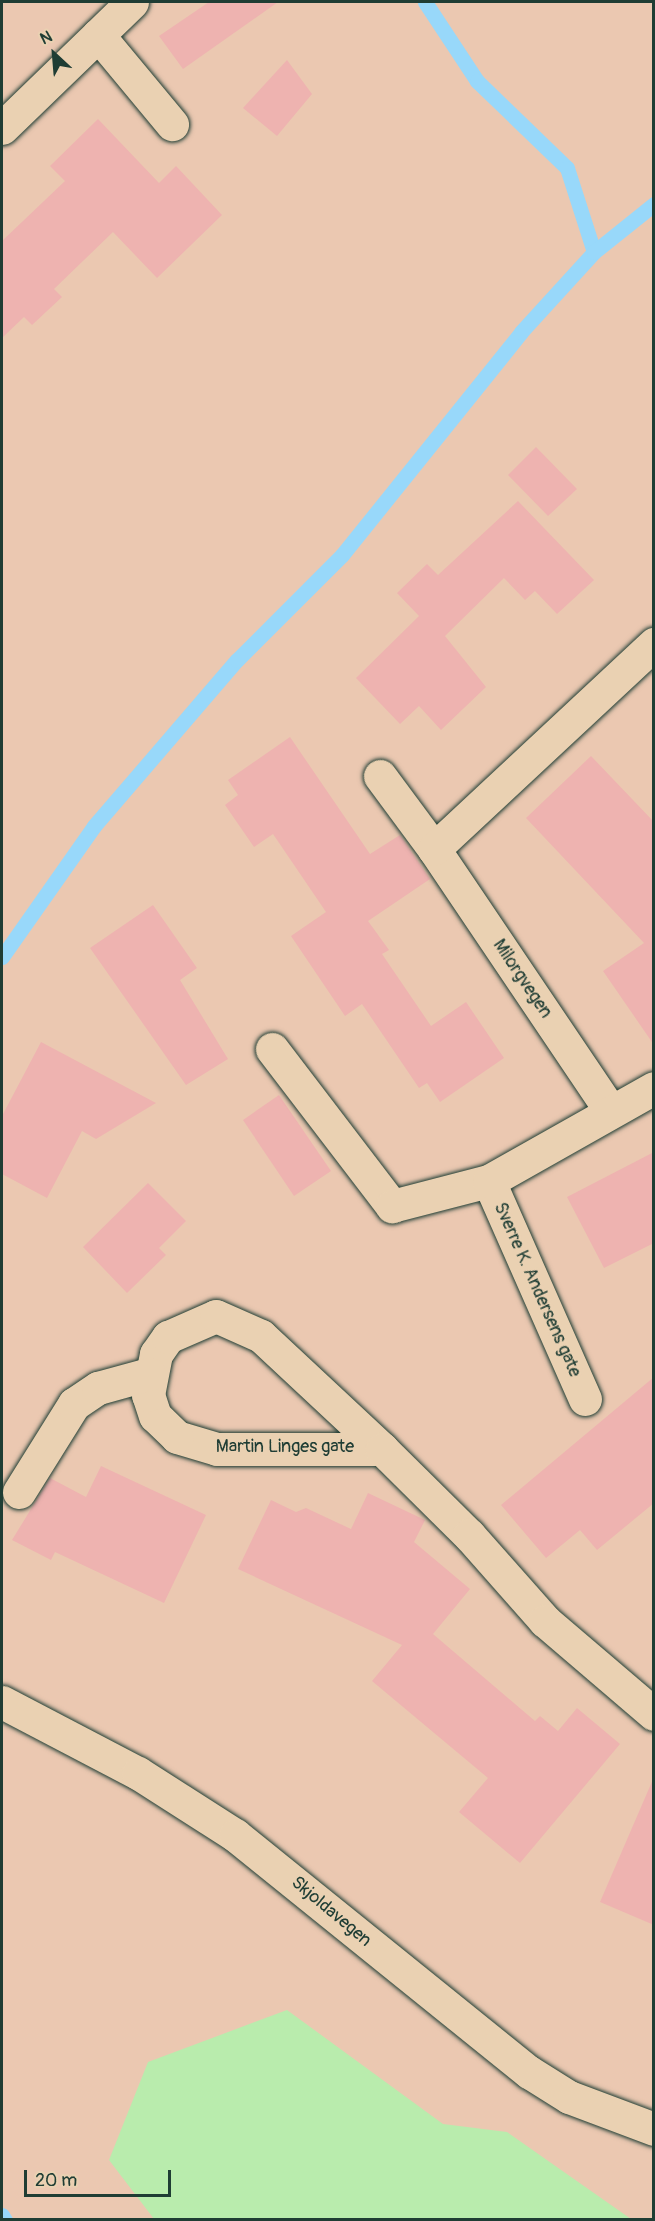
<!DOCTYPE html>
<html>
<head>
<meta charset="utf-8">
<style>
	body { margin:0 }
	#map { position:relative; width:655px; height:2221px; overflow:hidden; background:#ebc8b1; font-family:Pangolin,sans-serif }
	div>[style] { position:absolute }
	.green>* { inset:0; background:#b9ecad }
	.stream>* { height:15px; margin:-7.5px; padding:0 7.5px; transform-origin:7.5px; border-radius:7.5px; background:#98d8fa }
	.building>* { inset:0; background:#eeb3b0 }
	.roads { filter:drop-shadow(0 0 2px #1f3d34) drop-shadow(0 0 2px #1f3d34) }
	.minor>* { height:33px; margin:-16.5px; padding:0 16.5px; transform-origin:16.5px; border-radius:16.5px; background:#ead1b2 }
	.secondary>* { height:33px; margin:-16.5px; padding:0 16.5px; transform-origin:16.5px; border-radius:16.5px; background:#ead1b2 }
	span { translate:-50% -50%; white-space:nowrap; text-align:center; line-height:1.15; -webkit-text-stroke:4.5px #ead1b2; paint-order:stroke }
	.street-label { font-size:18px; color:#1f3d34 }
	.frame { position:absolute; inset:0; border:3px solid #1f3d34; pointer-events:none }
	.north { position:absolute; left:24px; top:24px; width:60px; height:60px; -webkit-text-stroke:4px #ead1b2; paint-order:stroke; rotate:334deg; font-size:16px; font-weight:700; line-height:24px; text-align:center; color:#1f3d34 }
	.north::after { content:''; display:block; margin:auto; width:21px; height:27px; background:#1f3d34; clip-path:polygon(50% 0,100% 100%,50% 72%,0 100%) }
	.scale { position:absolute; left:24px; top:2170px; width:147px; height:27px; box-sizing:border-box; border:3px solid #1f3d34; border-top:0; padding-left:8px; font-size:18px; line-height:21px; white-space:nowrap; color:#1f3d34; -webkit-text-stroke:4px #ead1b2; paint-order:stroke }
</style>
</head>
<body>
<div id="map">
	<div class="green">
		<div style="clip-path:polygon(287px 2010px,443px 2124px,507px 2132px,631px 2219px,154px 2219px,109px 2160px,148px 2062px)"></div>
	</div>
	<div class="stream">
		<div style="left:425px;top:2px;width:95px;rotate:56.6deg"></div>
		<div style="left:477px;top:81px;width:125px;rotate:44deg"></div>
		<div style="left:567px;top:168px;width:88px;rotate:72.2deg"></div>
		<div style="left:2px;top:957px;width:160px;rotate:-54.9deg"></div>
		<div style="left:94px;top:826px;width:219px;rotate:-49.3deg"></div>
		<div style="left:237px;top:660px;width:148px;rotate:-45deg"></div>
		<div style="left:342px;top:555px;width:286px;rotate:-51.2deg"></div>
		<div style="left:521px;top:332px;width:108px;rotate:-47.6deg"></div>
		<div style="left:594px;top:252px;width:77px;rotate:-38.7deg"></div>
		<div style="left:2px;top:2215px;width:6px;rotate:59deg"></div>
	</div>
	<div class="building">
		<div style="clip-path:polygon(209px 2px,278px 2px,183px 69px,159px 36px)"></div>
		<div style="clip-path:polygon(287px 60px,312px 94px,277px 136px,243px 108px)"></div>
		<div style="clip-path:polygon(98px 119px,159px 183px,176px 166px,222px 215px,157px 278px,113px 232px,54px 289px,62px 297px,32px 325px,24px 317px,2px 338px,2px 241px,65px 181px,50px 166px)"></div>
		<div style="clip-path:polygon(536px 447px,577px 489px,548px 516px,508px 475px)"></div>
		<div style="clip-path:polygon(518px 501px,594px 580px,557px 614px,535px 591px,525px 600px,504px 578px,445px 636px,486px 687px,441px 730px,419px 706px,400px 724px,356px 678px,419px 616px,397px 593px,427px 564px,438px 575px)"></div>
		<div style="clip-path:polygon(290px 737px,370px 854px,400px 835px,430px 879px,368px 921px,389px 950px,382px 954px,431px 1026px,466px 1002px,504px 1058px,440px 1102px,427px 1083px,419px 1088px,362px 1004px,345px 1016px,291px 936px,326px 912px,273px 834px,254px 847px,225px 805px,238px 795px,228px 780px)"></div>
		<div style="clip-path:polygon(591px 756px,654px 822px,654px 1045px,603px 971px,644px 943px,526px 818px)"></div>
		<div style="clip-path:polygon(153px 905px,197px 968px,180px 980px,228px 1059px,186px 1085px,90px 948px)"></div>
		<div style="clip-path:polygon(41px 1042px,156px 1103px,96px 1139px,82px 1131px,47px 1198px,2px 1174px,2px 1116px)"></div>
		<div style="clip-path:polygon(279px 1095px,331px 1171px,294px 1196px,243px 1120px)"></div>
		<div style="clip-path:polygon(654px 1152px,654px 1243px,604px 1268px,567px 1197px)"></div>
		<div style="clip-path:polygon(148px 1183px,186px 1221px,159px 1248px,166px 1255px,127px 1293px,83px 1247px)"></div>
		<div style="clip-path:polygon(654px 1377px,654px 1503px,597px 1550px,580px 1530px,546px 1558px,501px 1505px)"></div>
		<div style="clip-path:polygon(101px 1466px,206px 1515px,164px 1603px,55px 1552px,51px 1560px,12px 1540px,50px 1478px,86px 1497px)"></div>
		<div style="clip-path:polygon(368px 1493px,425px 1520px,414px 1542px,470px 1589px,433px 1634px,535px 1721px,540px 1716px,558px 1731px,577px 1708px,620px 1744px,520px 1863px,459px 1812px,488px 1778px,372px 1681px,402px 1645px,238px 1569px,271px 1500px,296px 1512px,306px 1508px,351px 1529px)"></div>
		<div style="clip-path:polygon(654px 1777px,654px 1925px,600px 1902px)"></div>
	</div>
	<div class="roads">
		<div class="minor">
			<div style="left:98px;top:35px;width:116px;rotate:50.3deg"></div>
			<div style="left:2px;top:128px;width:181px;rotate:-44.1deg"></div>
			<div style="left:380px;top:776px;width:91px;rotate:53.5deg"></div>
			<div style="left:272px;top:1049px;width:198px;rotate:52.6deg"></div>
			<div style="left:392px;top:1206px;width:100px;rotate:-14.5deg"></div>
			<div style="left:610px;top:1110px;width:315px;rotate:-124deg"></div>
			<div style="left:434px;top:849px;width:301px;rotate:-43deg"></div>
			<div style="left:585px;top:1399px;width:238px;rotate:-113.8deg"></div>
			<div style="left:489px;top:1181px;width:189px;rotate:-29.4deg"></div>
			<div style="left:382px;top:1449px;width:165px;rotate:180deg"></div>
			<div style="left:217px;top:1449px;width:42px;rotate:-163.3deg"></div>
			<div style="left:177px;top:1437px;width:30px;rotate:-136deg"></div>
			<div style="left:155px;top:1416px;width:22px;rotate:-108deg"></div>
			<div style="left:148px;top:1395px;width:42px;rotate:-79deg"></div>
			<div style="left:156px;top:1354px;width:21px;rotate:-55deg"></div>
			<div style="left:168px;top:1337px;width:52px;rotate:-23.6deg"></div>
			<div style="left:216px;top:1316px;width:49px;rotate:24deg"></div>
			<div style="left:261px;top:1336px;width:166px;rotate:43deg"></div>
			<div style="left:382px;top:1449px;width:122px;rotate:44.7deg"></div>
			<div style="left:469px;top:1535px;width:115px;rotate:48.5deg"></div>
			<div style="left:545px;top:1621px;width:143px;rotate:40.5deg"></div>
			<div style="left:19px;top:1492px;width:104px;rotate:-58deg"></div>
			<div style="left:74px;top:1404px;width:29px;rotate:-34deg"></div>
			<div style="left:98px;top:1388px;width:53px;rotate:-15.4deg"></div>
		</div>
		<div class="secondary">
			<div style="left:2px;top:1702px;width:153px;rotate:27.6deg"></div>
			<div style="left:138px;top:1773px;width:115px;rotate:32.6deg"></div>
			<div style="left:235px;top:1835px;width:378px;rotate:38.9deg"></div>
			<div style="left:529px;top:2072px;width:47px;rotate:32deg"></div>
			<div style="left:569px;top:2097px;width:91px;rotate:20.6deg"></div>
		</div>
	</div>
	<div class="street-label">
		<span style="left:522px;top:979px;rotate:56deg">Milorgvegen</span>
		<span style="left:537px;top:1290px;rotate:66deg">Sverre K. Andersens gate</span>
		<span style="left:285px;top:1447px">Martin Linges gate</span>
		<span style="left:331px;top:1912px;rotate:40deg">Skjoldavegen</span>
	</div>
	<div class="frame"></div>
	<div class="north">N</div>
	<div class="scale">20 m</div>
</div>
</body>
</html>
